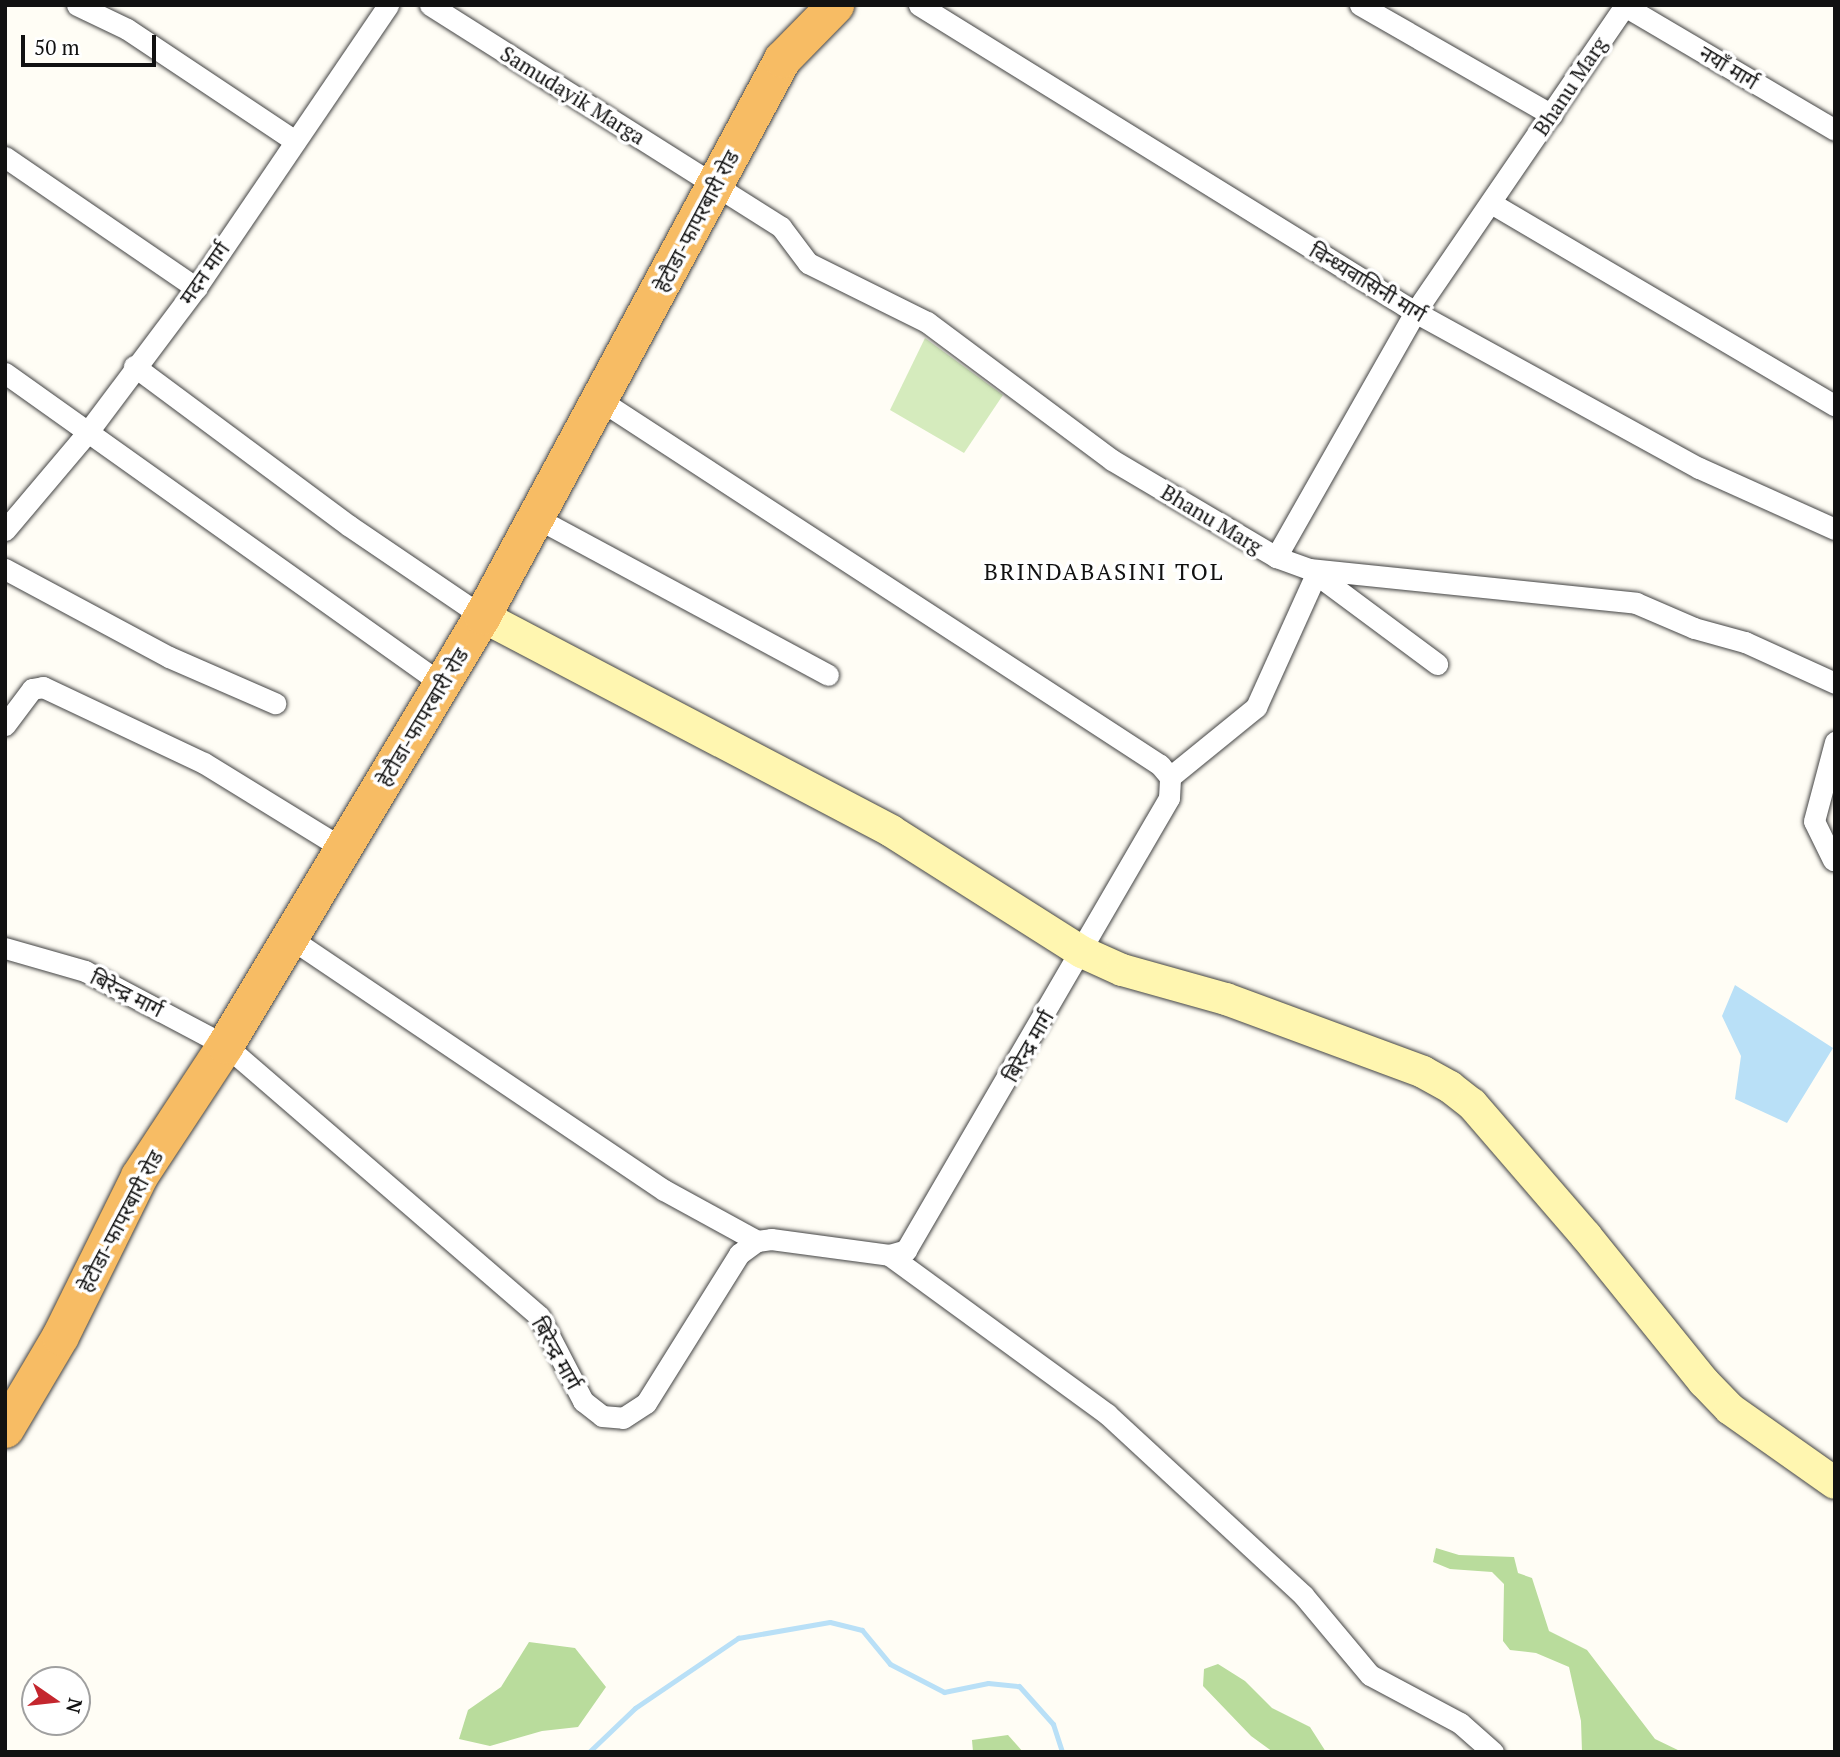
<!DOCTYPE html>
<html>
<head>
<meta charset="utf-8">
<style>
	body { margin:0 }
	#map { position:relative; width:1840px; height:1757px; overflow:hidden; background:#fffdf5; font-family:"PT Serif","Noto Sans Devanagari",serif }
	div>[style] { position:absolute }
	.green>* { inset:0; background:#d5ebbd }
	.forest>* { inset:0; background:#b9dc9c }
	.water>* { inset:0; background:#b9e0f7 }
	.stream>* { height:5px; margin:-2.5px; padding:0 2.5px; transform-origin:2.5px; border-radius:2.5px; background:#b9e0f7 }
	.roads { filter:drop-shadow(0 0 2px #444) drop-shadow(0 0 2px #444) }
	.minor>* { height:21px; margin:-10.5px; padding:0 10.5px; transform-origin:10.5px; border-radius:10.5px; background:#fff }
	.secondary>* { height:32px; margin:-16px; padding:0 16px; transform-origin:16px; border-radius:16px; background:#fff6b0 }
	.trunk>* { height:37px; margin:-18.5px; padding:0 18.5px; transform-origin:18.5px; border-radius:18.5px; background:#f7bc64 }
	span { translate:-50% -50%; white-space:nowrap; text-align:center; line-height:1.15; -webkit-text-stroke:7px #fff; paint-order:stroke }
	.street-label { font-size:21px; color:#111 }
	.neighbourhood-label { font-size:23px; color:#111; letter-spacing:2px }
	.frame { position:absolute; inset:0; border:7px solid #111; pointer-events:none }
	.north { position:absolute; left:21px; top:1666px; width:70px; height:70px; box-sizing:border-box; background:#fff; border:2px solid #a0a0a0; border-radius:50%; rotate:104deg; font-size:19px; font-weight:700; line-height:28px; text-align:center; color:#111 }
	.north::after { content:''; display:block; margin:auto; width:24px; height:32px; background:#c4262e; clip-path:polygon(50% 0,100% 100%,50% 72%,0 100%) }
	.scale { position:absolute; left:21px; top:35px; width:135px; height:32px; box-sizing:border-box; border:4px solid #111; border-top:0; padding-left:9px; font-size:21px; line-height:24px; white-space:nowrap; color:#111; -webkit-text-stroke:5px #fff; paint-order:stroke }
</style>
</head>
<body>
<div id="map">
	<div class="green">
		<div style="clip-path:polygon(925px 338px,1003px 395px,964px 453px,890px 410px)"></div>
	</div>
	<div class="forest">
		<div style="clip-path:polygon(1436px 1548px,1459px 1555px,1514px 1557px,1518px 1573px,1532px 1578px,1549px 1631px,1587px 1650px,1655px 1739px,1682px 1752px,1582px 1752px,1581px 1721px,1569px 1667px,1536px 1653px,1510px 1650px,1503px 1641px,1504px 1584px,1492px 1572px,1450px 1569px,1433px 1562px)"></div>
		<div style="clip-path:polygon(529px 1642px,575px 1648px,606px 1687px,578px 1727px,542px 1731px,490px 1746px,459px 1739px,468px 1710px,501px 1687px)"></div>
		<div style="clip-path:polygon(1218px 1664px,1245px 1681px,1272px 1708px,1310px 1727px,1326px 1752px,1273px 1752px,1251px 1736px,1203px 1686px,1204px 1669px)"></div>
		<div style="clip-path:polygon(1008px 1735px,1023px 1752px,973px 1752px,972px 1740px)"></div>
	</div>
	<div class="water">
		<div style="clip-path:polygon(1735px 985px,1833px 1048px,1787px 1123px,1735px 1099px,1741px 1056px,1722px 1016px)"></div>
	</div>
	<div class="stream">
		<div style="left:589px;top:1752px;width:64px;rotate:-43.7deg"></div>
		<div style="left:635px;top:1708px;width:125px;rotate:-34.2deg"></div>
		<div style="left:738px;top:1638px;width:93px;rotate:-9.9deg"></div>
		<div style="left:830px;top:1622px;width:33px;rotate:14deg"></div>
		<div style="left:862px;top:1630px;width:44px;rotate:50.5deg"></div>
		<div style="left:890px;top:1664px;width:61px;rotate:27.4deg"></div>
		<div style="left:944px;top:1692px;width:45px;rotate:-11.6deg"></div>
		<div style="left:988px;top:1683px;width:31px;rotate:6deg"></div>
		<div style="left:1019px;top:1686px;width:51px;rotate:48.2deg"></div>
		<div style="left:1053px;top:1724px;width:29px;rotate:72deg"></div>
	</div>
	<div class="roads">
		<div class="minor">
			<div style="left:77px;top:5px;width:55px;rotate:25.6deg"></div>
			<div style="left:127px;top:29px;width:202px;rotate:33.7deg"></div>
			<div style="left:430px;top:5px;width:415px;rotate:32.3deg"></div>
			<div style="left:781px;top:227px;width:45px;rotate:53.1deg"></div>
			<div style="left:808px;top:263px;width:133px;rotate:26.4deg"></div>
			<div style="left:927px;top:322px;width:231px;rotate:36.7deg"></div>
			<div style="left:1112px;top:460px;width:191px;rotate:30.6deg"></div>
			<div style="left:1276px;top:557px;width:282px;rotate:-60.4deg"></div>
			<div style="left:1415px;top:312px;width:372px;rotate:-55.6deg"></div>
			<div style="left:919px;top:5px;width:583px;rotate:31.76deg"></div>
			<div style="left:1415px;top:312px;width:324px;rotate:28.8deg"></div>
			<div style="left:1699px;top:468px;width:149px;rotate:24.2deg"></div>
			<div style="left:1360px;top:5px;width:221px;rotate:29.8deg"></div>
			<div style="left:1623px;top:5px;width:246px;rotate:30.5deg"></div>
			<div style="left:5px;top:157px;width:232px;rotate:34.4deg"></div>
			<div style="left:1491px;top:203px;width:399px;rotate:30.5deg"></div>
			<div style="left:134px;top:366px;width:267px;rotate:36.6deg"></div>
			<div style="left:348px;top:525px;width:162px;rotate:34.2deg"></div>
			<div style="left:5px;top:373px;width:536px;rotate:35.44deg"></div>
			<div style="left:533px;top:516px;width:335px;rotate:28.3deg"></div>
			<div style="left:5px;top:530px;width:127px;rotate:-49.8deg"></div>
			<div style="left:87px;top:433px;width:181px;rotate:-53.1deg"></div>
			<div style="left:196px;top:288px;width:342px;rotate:-55.8deg"></div>
			<div style="left:1276px;top:557px;width:35px;rotate:20deg"></div>
			<div style="left:1309px;top:569px;width:329px;rotate:5.9deg"></div>
			<div style="left:1636px;top:603px;width:63px;rotate:23.3deg"></div>
			<div style="left:1694px;top:628px;width:53px;rotate:15.4deg"></div>
			<div style="left:1745px;top:642px;width:99px;rotate:24.5deg"></div>
			<div style="left:5px;top:569px;width:186px;rotate:28.2deg"></div>
			<div style="left:169px;top:657px;width:116px;rotate:23.5deg"></div>
			<div style="left:1312px;top:571px;width:156px;rotate:36.6deg"></div>
			<div style="left:5px;top:725px;width:45px;rotate:-53.1deg"></div>
			<div style="left:32px;top:689px;width:11px;rotate:-10deg"></div>
			<div style="left:43px;top:687px;width:178px;rotate:25.3deg"></div>
			<div style="left:204px;top:763px;width:164px;rotate:31.6deg"></div>
			<div style="left:1170px;top:777px;width:111px;rotate:-39.1deg"></div>
			<div style="left:1256px;top:707px;width:146px;rotate:-65.7deg"></div>
			<div style="left:1833px;top:860px;width:43px;rotate:-116deg"></div>
			<div style="left:1814px;top:821px;width:82px;rotate:-75.1deg"></div>
			<div style="left:290px;top:938px;width:451px;rotate:34deg"></div>
			<div style="left:664px;top:1190px;width:106px;rotate:28.7deg"></div>
			<div style="left:5px;top:948px;width:83px;rotate:16deg"></div>
			<div style="left:85px;top:971px;width:158px;rotate:27.9deg"></div>
			<div style="left:225px;top:1045px;width:415px;rotate:40.8deg"></div>
			<div style="left:539px;top:1316px;width:96px;rotate:62.6deg"></div>
			<div style="left:583px;top:1401px;width:24px;rotate:38deg"></div>
			<div style="left:602px;top:1416px;width:21px;rotate:5deg"></div>
			<div style="left:623px;top:1418px;width:27px;rotate:-33deg"></div>
			<div style="left:646px;top:1403px;width:176px;rotate:-58deg"></div>
			<div style="left:739px;top:1254px;width:22px;rotate:-36deg"></div>
			<div style="left:757px;top:1241px;width:14px;rotate:-8deg"></div>
			<div style="left:771px;top:1239px;width:119px;rotate:7.7deg"></div>
			<div style="left:889px;top:1255px;width:18px;rotate:-16deg"></div>
			<div style="left:906px;top:1250px;width:523px;rotate:-59.81deg"></div>
			<div style="left:1169px;top:798px;width:21px;rotate:-87deg"></div>
			<div style="left:1170px;top:777px;width:16px;rotate:-130deg"></div>
			<div style="left:1160px;top:765px;width:668px;rotate:-146.9deg"></div>
			<div style="left:889px;top:1255px;width:270px;rotate:36.1deg"></div>
			<div style="left:1107px;top:1414px;width:267px;rotate:42.7deg"></div>
			<div style="left:1303px;top:1595px;width:104px;rotate:50.1deg"></div>
			<div style="left:1370px;top:1675px;width:102px;rotate:28.1deg"></div>
			<div style="left:1460px;top:1723px;width:44px;rotate:41.3deg"></div>
		</div>
		<div class="secondary">
			<div style="left:482px;top:616px;width:462px;rotate:27.7deg"></div>
			<div style="left:891px;top:831px;width:226px;rotate:32.4deg"></div>
			<div style="left:1082px;top:952px;width:44px;rotate:24.2deg"></div>
			<div style="left:1122px;top:970px;width:108px;rotate:15.6deg"></div>
			<div style="left:1226px;top:999px;width:210px;rotate:20.3deg"></div>
			<div style="left:1423px;top:1072px;width:31px;rotate:29deg"></div>
			<div style="left:1450px;top:1087px;width:28px;rotate:38deg"></div>
			<div style="left:1472px;top:1104px;width:174px;rotate:49.2deg"></div>
			<div style="left:1586px;top:1236px;width:188px;rotate:51.1deg"></div>
			<div style="left:1704px;top:1382px;width:37px;rotate:46deg"></div>
			<div style="left:1730px;top:1409px;width:128px;rotate:35.2deg"></div>
		</div>
		<div class="trunk">
			<div style="left:5px;top:1429px;width:108px;rotate:-59.4deg"></div>
			<div style="left:60px;top:1336px;width:178px;rotate:-63.7deg"></div>
			<div style="left:139px;top:1176px;width:157px;rotate:-56.7deg"></div>
			<div style="left:225px;top:1045px;width:500px;rotate:-59.08deg"></div>
			<div style="left:482px;top:616px;width:633px;rotate:-61.69deg"></div>
			<div style="left:782px;top:59px;width:76px;rotate:-45.5deg"></div>
		</div>
	</div>
	<div class="street-label">
		<span style="left:1729px;top:67px;rotate:31deg">नयाँ मार्ग</span>
		<span style="left:1570px;top:86px;rotate:-56deg">Bhanu Marg</span>
		<span style="left:573px;top:95px;rotate:32deg">Samudayik Marga</span>
		<span style="left:696px;top:221px;rotate:-62deg">हेटौडा-फापरबारी रोड</span>
		<span style="left:204px;top:273px;rotate:-55deg">मदन मार्ग</span>
		<span style="left:1368px;top:282px;rotate:31deg">विन्ध्यवासिनी मार्ग</span>
		<span style="left:1212px;top:519px;rotate:31deg">Bhanu Marg</span>
		<span style="left:422px;top:717px;rotate:-59deg">हेटौडा-फापरबारी रोड</span>
		<span style="left:127px;top:993px;rotate:27deg">बिरेन्द्र मार्ग</span>
		<span style="left:1028px;top:1046px;rotate:-60deg">बिरेन्द्र मार्ग</span>
		<span style="left:120px;top:1221px;rotate:-62deg">हेटौडा-फापरबारी रोड</span>
		<span style="left:557px;top:1353px;rotate:61deg">बिरेन्द्र मार्ग</span>
	</div>
	<div class="neighbourhood-label">
		<span style="left:1104px;top:572px">BRINDABASINI TOL</span>
	</div>
	<div class="frame"></div>
	<div class="north">N</div>
	<div class="scale">50 m</div>
</div>
</body>
</html>
